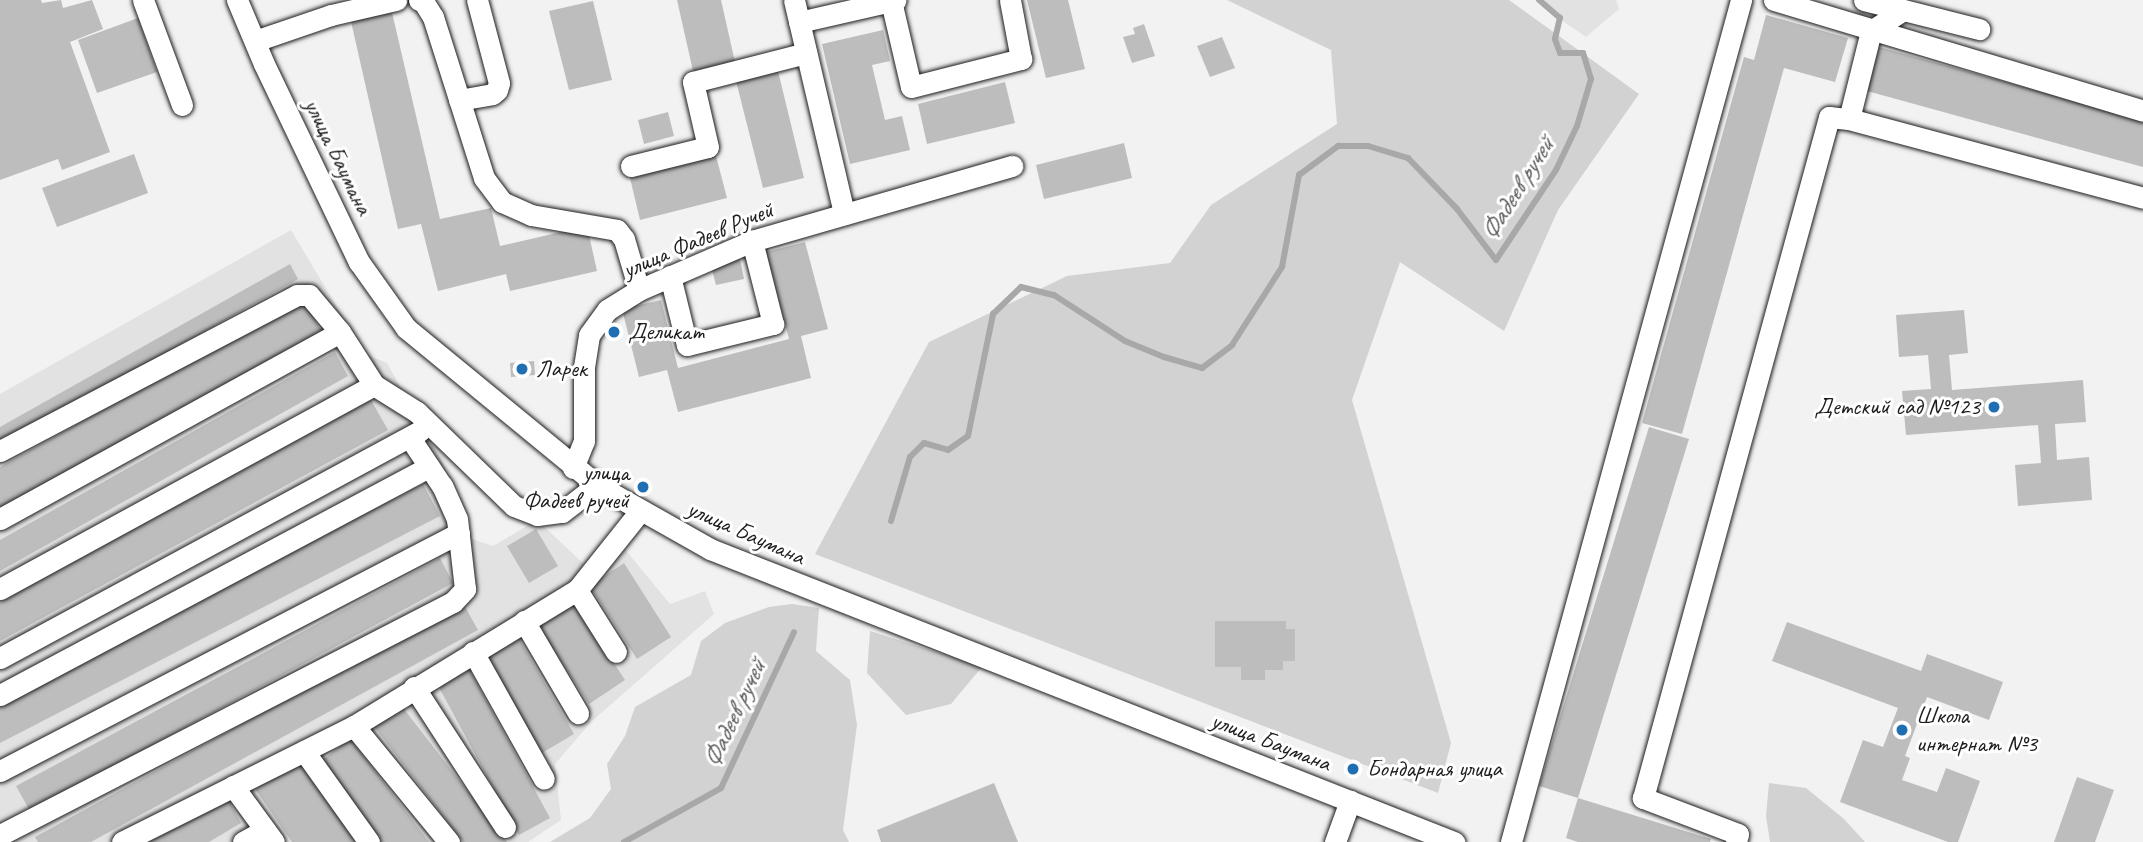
<!DOCTYPE html>
<html>
<head>
<meta charset="utf-8">
<style>
	body { margin:0 }
	#map { position:relative; width:2143px; height:842px; overflow:hidden; background:#f2f2f2; font-family:Caveat,sans-serif }
	div>[style] { position:absolute }
	.built>* { inset:0; background:#e2e2e2 }
	.green>* { inset:0; background:#d2d2d2 }
	.stream>* { height:6px; margin:-3px; padding:0 3px; transform-origin:3px; border-radius:3px; background:#a8a8a8 }
	.building>* { inset:0; background:#bdbdbd }
	.roads { filter:drop-shadow(0 0 2px #1c1c1c) drop-shadow(0 0 2px #1c1c1c) }
	.minor>* { height:21px; margin:-10.5px; padding:0 10.5px; transform-origin:10.5px; border-radius:10.5px; background:#fff }
	.dots>* { width:19px; height:19px; translate:-50% -50%; box-sizing:border-box; border:4px solid #fff; border-radius:50% }
	span { translate:-50% -50%; white-space:nowrap; text-align:center; line-height:1.15; -webkit-text-stroke:6px #fff; paint-order:stroke }
	.street-label { font-size:24px; color:#1c1c1c }
	.poi-label { font-size:24px; color:#1c1c1c }
	.left { translate:0 -50%; text-align:left }
	.right { translate:-100% -50%; text-align:right }
	.water-label { font-size:26px; color:#5b5b5b; font-style:italic }
</style>
</head>
<body>
<div id="map">
	<div class="built">
		<div style="clip-path:polygon(1545px 0,1616px 0,1619px 9px,1586px 37px,1557px 17px)"></div>
		<div style="clip-path:polygon(291px 230px,365px 354px,387px 363px,442px 461px,472px 539px,493px 546px,537px 520px,585px 565px,623px 547px,670px 604px,705px 591px,714px 614px,591px 722px,555px 764px,561px 820px,528px 842px,0 842px,0 394px)"></div>
	</div>
	<div class="green">
		<div style="clip-path:polygon(1227px 0,1509px 0,1639px 94px,1558px 210px,1504px 331px,1400px 262px,1352px 400px,1451px 743px,1438px 793px,815px 554px,929px 342px,1067px 276px,1170px 263px,1211px 205px,1337px 124px,1331px 50px)"></div>
		<div style="clip-path:polygon(792px 604px,819px 608px,816px 651px,850px 680px,857px 725px,843px 830px,849px 842px,550px 842px,590px 818px,611px 789px,607px 764px,625px 736px,635px 707px,691px 675px,701px 641px,725px 623px,769px 607px)"></div>
		<div style="clip-path:polygon(870px 631px,952px 657px,986px 662px,951px 704px,906px 715px,867px 673px)"></div>
		<div style="clip-path:polygon(1769px 783px,1806px 788px,1844px 819px,1865px 842px,1770px 842px,1766px 816px)"></div>
	</div>
	<div class="stream">
		<div style="left:891px;top:521px;width:67px;rotate:-73.5deg"></div>
		<div style="left:910px;top:457px;width:20px;rotate:-45deg"></div>
		<div style="left:924px;top:443px;width:25px;rotate:16deg"></div>
		<div style="left:948px;top:450px;width:24px;rotate:-35deg"></div>
		<div style="left:968px;top:436px;width:125px;rotate:-78.4deg"></div>
		<div style="left:993px;top:314px;width:39px;rotate:-44deg"></div>
		<div style="left:1021px;top:287px;width:34px;rotate:14deg"></div>
		<div style="left:1054px;top:295px;width:85px;rotate:32.9deg"></div>
		<div style="left:1125px;top:341px;width:42px;rotate:22.3deg"></div>
		<div style="left:1164px;top:357px;width:40px;rotate:16deg"></div>
		<div style="left:1202px;top:368px;width:38px;rotate:-37deg"></div>
		<div style="left:1232px;top:345px;width:93px;rotate:-57.3deg"></div>
		<div style="left:1282px;top:267px;width:94px;rotate:-79.5deg"></div>
		<div style="left:1299px;top:175px;width:49px;rotate:-36.6deg"></div>
		<div style="left:1338px;top:146px;width:30px"></div>
		<div style="left:1368px;top:146px;width:42px;rotate:16.7deg"></div>
		<div style="left:1408px;top:158px;width:71px;rotate:46.1deg"></div>
		<div style="left:1457px;top:209px;width:64px;rotate:52.6deg"></div>
		<div style="left:1496px;top:260px;width:108px;rotate:-56.3deg"></div>
		<div style="left:1556px;top:170px;width:49px;rotate:-64.5deg"></div>
		<div style="left:1577px;top:126px;width:49px;rotate:-73.4deg"></div>
		<div style="left:1591px;top:79px;width:27px;rotate:-107deg"></div>
		<div style="left:1583px;top:53px;width:23px;rotate:180deg"></div>
		<div style="left:1560px;top:53px;width:15px;rotate:-110deg"></div>
		<div style="left:1555px;top:39px;width:22px;rotate:-77deg"></div>
		<div style="left:1560px;top:18px;width:28px;rotate:-139deg"></div>
		<div style="left:624px;top:842px;width:111px;rotate:-29.1deg"></div>
		<div style="left:721px;top:788px;width:172px;rotate:-64.9deg"></div>
	</div>
	<div class="building">
		<div style="clip-path:polygon(0 0,41px 0,42px 3px,61px 0,63px 8px,92px 0,103px 29px,70px 42px,110px 152px,62px 170px,58px 159px,0 180px)"></div>
		<div style="clip-path:polygon(677px 0,721px 0,735px 62px,693px 71px)"></div>
		<div style="clip-path:polygon(1027px 0,1068px 0,1085px 69px,1046px 78px)"></div>
		<div style="clip-path:polygon(593px 1px,612px 80px,569px 90px,549px 11px)"></div>
		<div style="clip-path:polygon(391px 8px,440px 219px,491px 208px,500px 246px,587px 226px,597px 271px,510px 291px,506px 274px,438px 291px,421px 224px,398px 229px,350px 17px)"></div>
		<div style="clip-path:polygon(1766px 15px,1848px 38px,1835px 82px,1784px 68px,1682px 434px,1642px 423px,1744px 57px,1754px 60px)"></div>
		<div style="clip-path:polygon(138px 18px,157px 72px,97px 93px,78px 40px)"></div>
		<div style="clip-path:polygon(1144px 24px,1155px 56px,1132px 63px,1123px 37px,1135px 34px,1133px 28px)"></div>
		<div style="clip-path:polygon(883px 30px,890px 61px,872px 65px,885px 120px,902px 116px,910px 150px,850px 164px,822px 44px)"></div>
		<div style="clip-path:polygon(1222px 37px,1235px 68px,1210px 77px,1197px 46px)"></div>
		<div style="clip-path:polygon(1879px 47px,2143px 120px,2143px 167px,1867px 91px)"></div>
		<div style="clip-path:polygon(778px 71px,804px 178px,763px 188px,736px 81px)"></div>
		<div style="clip-path:polygon(1005px 82px,1015px 123px,927px 144px,918px 104px)"></div>
		<div style="clip-path:polygon(668px 112px,674px 136px,644px 144px,638px 120px)"></div>
		<div style="clip-path:polygon(1124px 143px,1132px 178px,1044px 199px,1036px 165px)"></div>
		<div style="clip-path:polygon(134px 154px,148px 193px,57px 227px,42px 188px)"></div>
		<div style="clip-path:polygon(716px 156px,727px 198px,640px 220px,630px 178px)"></div>
		<div style="clip-path:polygon(805px 242px,828px 329px,801px 336px,811px 378px,678px 412px,667px 370px,639px 377px,622px 309px,661px 300px,678px 368px,789px 339px,766px 252px)"></div>
		<div style="clip-path:polygon(740px 259px,744px 279px,716px 285px,711px 266px)"></div>
		<div style="clip-path:polygon(290px 264px,298px 279px,0 446px,0 427px)"></div>
		<div style="clip-path:polygon(303px 299px,321px 331px,0 509px,0 467px)"></div>
		<div style="clip-path:polygon(1964px 310px,1968px 353px,1949px 355px,1952px 390px,2083px 380px,2086px 422px,2055px 424px,2057px 460px,2089px 457px,2092px 500px,2018px 506px,2015px 465px,2041px 463px,2038px 425px,1906px 435px,1902px 391px,1931px 389px,1928px 355px,1899px 357px,1896px 315px)"></div>
		<div style="clip-path:polygon(335px 352px,348px 376px,0 571px,0 540px)"></div>
		<div style="clip-path:polygon(534px 361px,535px 375px,511px 377px,510px 363px)"></div>
		<div style="clip-path:polygon(371px 400px,388px 430px,0 641px,0 602px)"></div>
		<div style="clip-path:polygon(1649px 427px,1689px 439px,1578px 798px,1539px 786px)"></div>
		<div style="clip-path:polygon(423px 484px,440px 516px,0 743px,0 701px)"></div>
		<div style="clip-path:polygon(536px 529px,558px 566px,529px 583px,507px 546px)"></div>
		<div style="clip-path:polygon(440px 558px,453px 583px,30px 811px,16px 786px)"></div>
		<div style="clip-path:polygon(624px 563px,671px 637px,637px 659px,590px 586px)"></div>
		<div style="clip-path:polygon(570px 596px,625px 680px,589px 704px,534px 620px)"></div>
		<div style="clip-path:polygon(463px 603px,478px 630px,91px 842px,38px 842px,35px 837px)"></div>
		<div style="clip-path:polygon(1215px 621px,1286px 621px,1286px 629px,1295px 629px,1295px 661px,1283px 661px,1283px 670px,1265px 670px,1265px 680px,1241px 680px,1241px 667px,1215px 667px)"></div>
		<div style="clip-path:polygon(1787px 622px,1921px 671px,1927px 654px,2003px 682px,1989px 720px,1927px 697px,1905px 756px,1910px 758px,1902px 780px,1937px 792px,1946px 768px,1980px 781px,1958px 842px,1948px 842px,1840px 802px,1863px 740px,1883px 747px,1898px 708px,1772px 661px)"></div>
		<div style="clip-path:polygon(518px 637px,574px 734px,542px 753px,486px 656px)"></div>
		<div style="clip-path:polygon(467px 665px,550px 818px,519px 835px,436px 682px)"></div>
		<div style="clip-path:polygon(400px 704px,507px 842px,463px 842px,373px 725px)"></div>
		<div style="clip-path:polygon(350px 738px,429px 842px,381px 842px,320px 762px)"></div>
		<div style="clip-path:polygon(298px 759px,356px 842px,292px 842px,255px 789px)"></div>
		<div style="clip-path:polygon(2077px 777px,2114px 790px,2095px 842px,2054px 842px)"></div>
		<div style="clip-path:polygon(994px 783px,1018px 842px,881px 842px,877px 830px)"></div>
		<div style="clip-path:polygon(225px 794px,241px 823px,209px 842px,141px 842px)"></div>
		<div style="clip-path:polygon(1578px 798px,1711px 839px,1710px 842px,1578px 842px,1566px 838px)"></div>
	</div>
	<div class="roads">
		<div class="minor">
			<div style="left:143px;top:0;width:112px;rotate:69.6deg"></div>
			<div style="left:237px;top:0;width:69px;rotate:67.1deg"></div>
			<div style="left:264px;top:64px;width:220px;rotate:64.4deg"></div>
			<div style="left:359px;top:262px;width:81px;rotate:54.5deg"></div>
			<div style="left:406px;top:328px;width:247px;rotate:39.4deg"></div>
			<div style="left:597px;top:485px;width:130px;rotate:29.5deg"></div>
			<div style="left:710px;top:549px;width:800px;rotate:21.5deg"></div>
			<div style="left:419px;top:0;width:4px;rotate:14deg"></div>
			<div style="left:423px;top:1px;width:19px;rotate:58deg"></div>
			<div style="left:433px;top:17px;width:169px;rotate:72.4deg"></div>
			<div style="left:484px;top:178px;width:30px;rotate:53deg"></div>
			<div style="left:502px;top:202px;width:32px;rotate:24deg"></div>
			<div style="left:531px;top:215px;width:87px;rotate:9.9deg"></div>
			<div style="left:617px;top:230px;width:11px;rotate:52deg"></div>
			<div style="left:624px;top:239px;width:53px;rotate:73.6deg"></div>
			<div style="left:794px;top:0;width:220px;rotate:76.8deg"></div>
			<div style="left:1774px;top:0;width:385px;rotate:16.7deg"></div>
			<div style="left:1864px;top:0;width:119px;rotate:14.2deg"></div>
			<div style="left:891px;top:1px;width:88px;rotate:76.9deg"></div>
			<div style="left:911px;top:87px;width:114px;rotate:-14.3deg"></div>
			<div style="left:1021px;top:59px;width:60px;rotate:-100.6deg"></div>
			<div style="left:799px;top:22px;width:99px;rotate:-12.8deg"></div>
			<div style="left:255px;top:41px;width:80px;rotate:-18.9deg"></div>
			<div style="left:331px;top:15px;width:67px;rotate:-13deg"></div>
			<div style="left:459px;top:100px;width:34px;rotate:-10deg"></div>
			<div style="left:492px;top:94px;width:6px;rotate:-39deg"></div>
			<div style="left:497px;top:90px;width:7px;rotate:-74deg"></div>
			<div style="left:499px;top:83px;width:86px;rotate:-104.8deg"></div>
			<div style="left:1849px;top:119px;width:304px;rotate:15deg"></div>
			<div style="left:631px;top:166px;width:79px;rotate:-13.9deg"></div>
			<div style="left:708px;top:147px;width:67px;rotate:-103deg"></div>
			<div style="left:693px;top:82px;width:117px;rotate:-14.4deg"></div>
			<div style="left:670px;top:276px;width:71px;rotate:76.2deg"></div>
			<div style="left:687px;top:345px;width:89px;rotate:-13.7deg"></div>
			<div style="left:773px;top:324px;width:86px;rotate:-104.2deg"></div>
			<div style="left:0;top:451px;width:335px;rotate:-27.7deg"></div>
			<div style="left:297px;top:295px;width:12px"></div>
			<div style="left:309px;top:295px;width:48px;rotate:50deg"></div>
			<div style="left:340px;top:332px;width:63px;rotate:57.3deg"></div>
			<div style="left:374px;top:385px;width:51px;rotate:32.1deg"></div>
			<div style="left:417px;top:412px;width:135px;rotate:44.1deg"></div>
			<div style="left:514px;top:506px;width:25px;rotate:21deg"></div>
			<div style="left:537px;top:515px;width:25px;rotate:-7deg"></div>
			<div style="left:562px;top:512px;width:44px;rotate:-37.6deg"></div>
			<div style="left:573px;top:468px;width:29px;rotate:-68deg"></div>
			<div style="left:584px;top:441px;width:74px;rotate:-90deg"></div>
			<div style="left:584px;top:367px;width:32px;rotate:-81deg"></div>
			<div style="left:589px;top:335px;width:31px;rotate:-54deg"></div>
			<div style="left:607px;top:310px;width:38px;rotate:-32deg"></div>
			<div style="left:639px;top:290px;width:123px;rotate:-23.4deg"></div>
			<div style="left:752px;top:241px;width:271px;rotate:-16.1deg"></div>
			<div style="left:0;top:519px;width:388px;rotate:-28.8deg"></div>
			<div style="left:0;top:589px;width:426px;rotate:-28.6deg"></div>
			<div style="left:577px;top:590px;width:73px;rotate:57.8deg"></div>
			<div style="left:524px;top:621px;width:107px;rotate:59.6deg"></div>
			<div style="left:473px;top:652px;width:145px;rotate:60.8deg"></div>
			<div style="left:0;top:658px;width:477px;rotate:-28.4deg"></div>
			<div style="left:414px;top:687px;width:167px;rotate:57deg"></div>
			<div style="left:0;top:695px;width:486px;rotate:-28deg"></div>
			<div style="left:354px;top:726px;width:150px;rotate:50.7deg"></div>
			<div style="left:304px;top:751px;width:112px;rotate:54.5deg"></div>
			<div style="left:0;top:771px;width:517px;rotate:-27.41deg"></div>
			<div style="left:233px;top:786px;width:69px;rotate:53.8deg"></div>
			<div style="left:0;top:835px;width:509px;rotate:-27.22deg"></div>
			<div style="left:453px;top:602px;width:18px;rotate:-47deg"></div>
			<div style="left:465px;top:589px;width:70px;rotate:-96.5deg"></div>
			<div style="left:457px;top:519px;width:36px;rotate:-114deg"></div>
			<div style="left:442px;top:486px;width:58px;rotate:-123.7deg"></div>
			<div style="left:122px;top:842px;width:259px;rotate:-26.6deg"></div>
			<div style="left:354px;top:726px;width:261px;rotate:-31.4deg"></div>
			<div style="left:577px;top:590px;width:101px;rotate:-51.4deg"></div>
			<div style="left:243px;top:842px;width:25px;rotate:-29deg"></div>
			<div style="left:1335px;top:842px;width:44px;rotate:-69.9deg"></div>
			<div style="left:1511px;top:842px;width:873px;rotate:-74.72deg"></div>
			<div style="left:1736px;top:842px;width:8px;rotate:-76deg"></div>
			<div style="left:1738px;top:834px;width:102px;rotate:-159.2deg"></div>
			<div style="left:1643px;top:798px;width:706px;rotate:-74.72deg"></div>
			<div style="left:1829px;top:117px;width:20px;rotate:6deg"></div>
			<div style="left:1849px;top:119px;width:91px;rotate:-76deg"></div>
			<div style="left:1871px;top:31px;width:38px;rotate:-33deg"></div>
		</div>
	</div>
	<div class="dots">
		<div style="left:614px;top:332px;background:#1f6fb2"></div>
		<div style="left:522px;top:369px;background:#1f6fb2"></div>
		<div style="left:1994px;top:407px;background:#1f6fb2"></div>
		<div style="left:643px;top:487px;background:#1f6fb2"></div>
		<div style="left:1902px;top:730px;background:#1f6fb2"></div>
		<div style="left:1353px;top:769px;background:#1f6fb2"></div>
	</div>
	<div class="street-label">
		<span style="left:338px;top:157px;rotate:64deg">улица Баумана</span>
		<span style="left:698px;top:240px;rotate:-23deg">улица Фадеев Ручей</span>
		<span style="left:746px;top:533px;rotate:24deg">улица Баумана</span>
		<span style="left:1271px;top:742px;rotate:21deg">улица Баумана</span>
	</div>
	<div class="poi-label">
		<span class="left" style="left:628px;top:332px">Деликат</span>
		<span class="left" style="left:536px;top:369px">Ларек</span>
		<span class="right" style="left:1980px;top:407px">Детский сад №123</span>
		<span class="right" style="left:629px;top:487px">улица<br>Фадеев ручей</span>
		<span class="left" style="left:1916px;top:730px">Школа<br>интернат №3</span>
		<span class="left" style="left:1367px;top:769px">Бондарная улица</span>
	</div>
	<div class="water-label">
		<span style="left:1517px;top:189px;rotate:-58deg">Фадеев ручей</span>
		<span style="left:734px;top:714px;rotate:-65deg">Фадеев ручей</span>
	</div>
</div>
</body>
</html>
